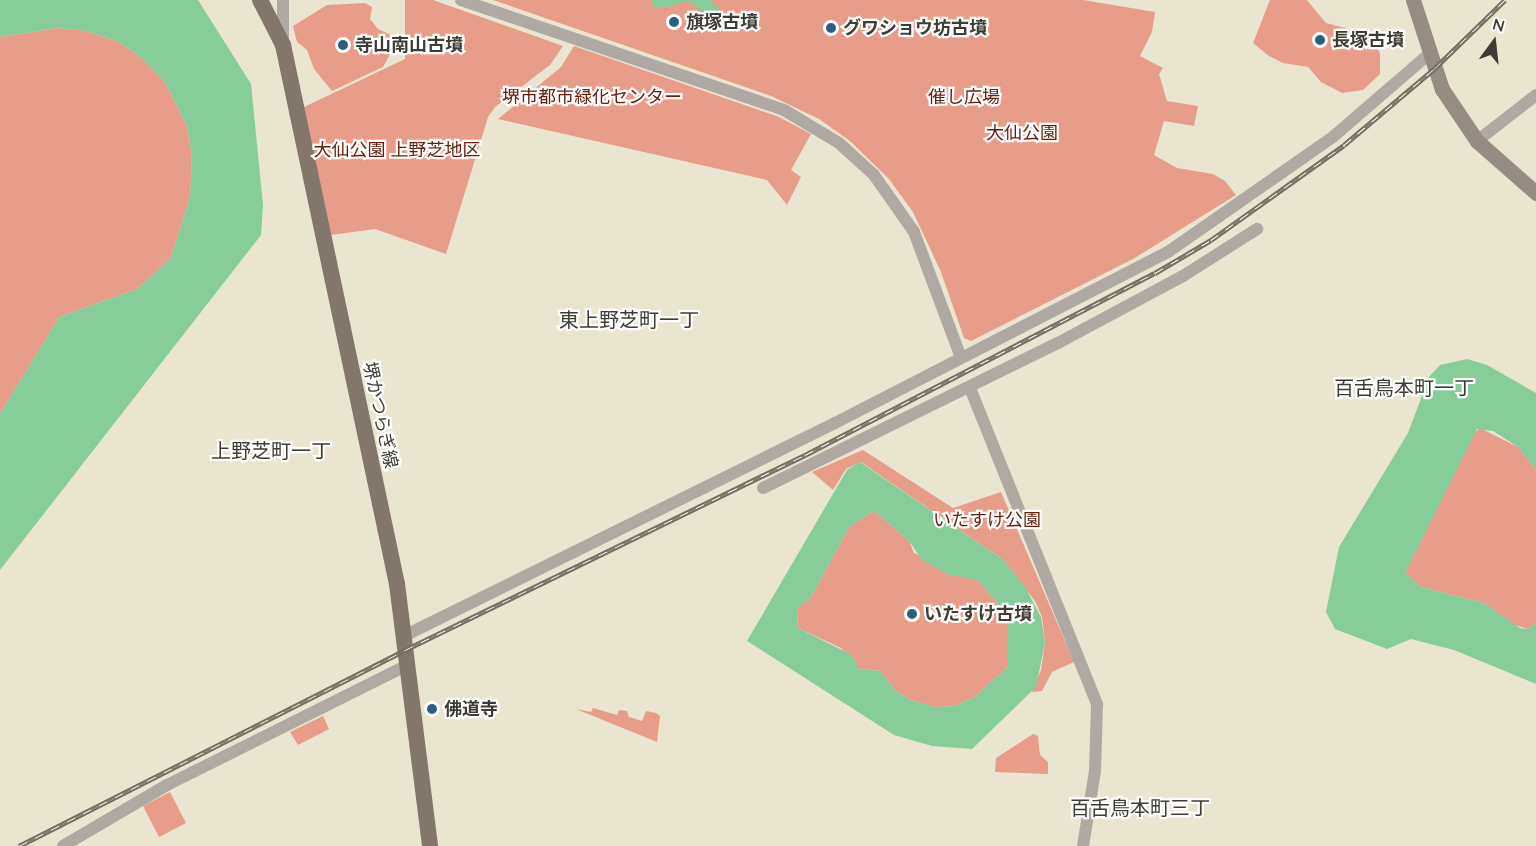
<!DOCTYPE html>
<html>
<head>
<meta charset="utf-8">
<style>
	body { margin:0 }
	#map { position:relative; width:1536px; height:846px; overflow:hidden; background:#eae5d1; font-family:Quicksand,"Noto Sans JP",sans-serif }
	div>[style] { position:absolute }
	.green>* { inset:0; background:#e79d88 }
	.water>* { inset:0; background:#87cd9a }
	.tertiary>* { height:12px; margin:-6px; padding:0 6px; transform-origin:6px; border-radius:6px; background:#b0a9a3 }
	.secondary>* { height:15px; margin:-7.5px; padding:0 7.5px; transform-origin:7.5px; border-radius:7.5px; background:#968c83 }
	.primary>* { height:16px; margin:-8px; padding:0 8px; transform-origin:8px; border-radius:8px; background:#83776c }
	.rail>* { height:5px; margin-top:-2.5px; transform-origin:0; background:repeating-linear-gradient(90deg,#fff 0 9px,#726f63 0 18px); box-sizing:border-box; border-block:2px solid #726f63 }
	.dots>* { width:16px; height:16px; translate:-50% -50%; box-sizing:border-box; border:3px solid #fff; border-radius:50% }
	span { translate:-50% -50%; white-space:nowrap; text-align:center; line-height:1.15; -webkit-text-stroke:4.5px #fff; paint-order:stroke }
	.poi-label { font-size:18px; color:#3e3c34; font-weight:700 }
	.left { translate:0 -50%; text-align:left }
	.park-label { font-size:18px; color:#651e0a }
	.street-label { font-size:18px; color:#3e3c34 }
	.neighbourhood-label { font-size:20px; color:#3e3c34 }
	.north { position:absolute; left:1464px; top:12px; width:60px; height:60px; -webkit-text-stroke:4px #fff; paint-order:stroke; rotate:15deg; font-size:16px; font-weight:700; line-height:24px; text-align:center; color:#3e3c34 }
	.north::after { content:''; display:block; margin:auto; width:21px; height:27px; background:#3e3c34; clip-path:polygon(50% 0,100% 100%,50% 72%,0 100%) }
</style>
</head>
<body>
<div id="map">
	<div class="green">
		<div style="clip-path:polygon(405px 0,433px 0,563px 46px,550px 65px,495px 107px,488px 117px,446px 254px,375px 229px,331px 235px,302px 108px,405px 59px)"></div>
		<div style="clip-path:polygon(493px 0,1083px 0,1155px 12px,1152px 32px,1140px 56px,1163px 68px,1159px 74px,1167px 101px,1198px 106px,1194px 126px,1164px 121px,1154px 155px,1177px 168px,1213px 174px,1225px 181px,1236px 195px,1133px 259px,971px 341px,964px 338px,941px 272px,913px 212px,889px 179px,850px 141px,819px 119px,771px 96px)"></div>
		<div style="clip-path:polygon(1270px 0,1307px 0,1326px 23px,1367px 34px,1380px 53px,1380px 74px,1363px 90px,1342px 93px,1321px 82px,1308px 67px,1283px 63px,1269px 56px,1253px 43px)"></div>
		<div style="clip-path:polygon(365px 3px,372px 7px,370px 19px,378px 29px,395px 37px,392px 51px,383px 67px,332px 91px,314px 69px,307px 50px,297px 42px,293px 26px,327px 5px)"></div>
		<div style="clip-path:polygon(57px 28px,87px 31px,119px 42px,144px 60px,166px 84px,187px 126px,192px 157px,190px 197px,171px 258px,137px 289px,59px 317px,0 414px,0 37px)"></div>
		<div style="clip-path:polygon(574px 46px,779px 117px,811px 134px,791px 170px,801px 177px,787px 205px,767px 180px,498px 119px,561px 67px)"></div>
		<div style="clip-path:polygon(1480px 428px,1518px 447px,1536px 470px,1536px 623px,1528px 629px,1512px 624px,1484px 603px,1421px 587px,1405px 573px,1470px 437px)"></div>
		<div style="clip-path:polygon(863px 450px,953px 508px,1001px 492px,1074px 662px,1052px 672px,1042px 691px,1032px 692px,1041px 670px,1045px 643px,1042px 617px,1035px 601px,1002px 559px,861px 462px,846px 469px,833px 490px,812px 472px)"></div>
		<div style="clip-path:polygon(874px 511px,909px 541px,914px 553px,978px 580px,1008px 616px,1008px 666px,975px 697px,955px 706px,935px 707px,911px 700px,896px 691px,880px 671px,859px 669px,841px 648px,798px 628px,797px 609px,811px 597px,850px 526px)"></div>
		<div style="clip-path:polygon(593px 708px,617px 715px,619px 710px,627px 711px,629px 717px,642px 721px,646px 711px,656px 713px,660px 716px,657px 742px,576px 709px,591px 712px)"></div>
		<div style="clip-path:polygon(323px 716px,329px 729px,298px 745px,290px 732px)"></div>
		<div style="clip-path:polygon(1033px 734px,1038px 736px,1040px 755px,1048px 762px,1048px 774px,995px 772px,996px 758px)"></div>
		<div style="clip-path:polygon(170px 792px,186px 823px,159px 837px,143px 806px)"></div>
	</div>
	<div class="water">
		<div style="clip-path:polygon(0 0,198px 0,251px 84px,263px 205px,261px 235px,0 570px,0 414px,59px 317px,137px 289px,171px 258px,190px 197px,192px 157px,187px 126px,166px 84px,144px 60px,119px 42px,87px 31px,57px 28px,0 37px)"></div>
		<div style="clip-path:polygon(652px 0,710px 0,719px 8px,719px 16px,712px 19px,688px 1px,661px 8px,653px 7px)"></div>
		<div style="clip-path:polygon(1467px 359px,1487px 365px,1536px 393px,1536px 470px,1518px 447px,1493px 431px,1477px 429px,1405px 573px,1421px 587px,1484px 603px,1520px 628px,1528px 629px,1536px 623px,1536px 684px,1454px 650px,1411px 639px,1387px 649px,1335px 629px,1326px 612px,1339px 547px,1408px 433px,1429px 377px,1440px 365px)"></div>
		<div style="clip-path:polygon(evenodd,860px 462px,1002px 559px,1024px 585px,1041px 617px,1045px 643px,1036px 687px,972px 749px,932px 746px,894px 735px,747px 641px,847px 470px,860px 462px,874px 511px,909px 541px,922px 560px,947px 574px,978px 580px,1008px 616px,1008px 666px,975px 697px,955px 706px,935px 707px,911px 700px,896px 691px,880px 671px,859px 669px,852px 655px,798px 628px,797px 609px,811px 597px,850px 526px,874px 511px)"></div>
	</div>
	<div class="tertiary">
		<div style="left:283px;top:0;width:41px;rotate:90deg"></div>
		<div style="left:461px;top:0;width:341px;rotate:18.8deg"></div>
		<div style="left:784px;top:110px;width:64px;rotate:31deg"></div>
		<div style="left:839px;top:143px;width:47px;rotate:42.4deg"></div>
		<div style="left:874px;top:175px;width:70px;rotate:54.9deg"></div>
		<div style="left:914px;top:232px;width:134px;rotate:69.5deg"></div>
		<div style="left:1477px;top:141px;width:75px;rotate:-37.9deg"></div>
		<div style="left:970px;top:388px;width:341px;rotate:68.1deg"></div>
		<div style="left:1097px;top:704px;width:67px;rotate:91.7deg"></div>
		<div style="left:1095px;top:771px;width:76px;rotate:99.1deg"></div>
		<div style="left:763px;top:488px;width:329px;rotate:-26.2deg"></div>
		<div style="left:1058px;top:343px;width:142px;rotate:-28.2deg"></div>
		<div style="left:1183px;top:276px;width:88px;rotate:-32.4deg"></div>
		<div style="left:404px;top:636px;width:481px;rotate:-26.3deg"></div>
		<div style="left:835px;top:423px;width:374px;rotate:-27.2deg"></div>
		<div style="left:1168px;top:252px;width:203px;rotate:-34.9deg"></div>
		<div style="left:1334px;top:136px;width:127px;rotate:-40.8deg"></div>
		<div style="left:63px;top:846px;width:121px;rotate:-30.4deg"></div>
		<div style="left:167px;top:785px;width:269px;rotate:-26.5deg"></div>
	</div>
	<div class="secondary">
		<div style="left:1413px;top:0;width:94px;rotate:72deg"></div>
		<div style="left:1442px;top:89px;width:63px;rotate:56.1deg"></div>
		<div style="left:1477px;top:141px;width:79px;rotate:41.4deg"></div>
	</div>
	<div class="primary">
		<div style="left:260px;top:0;width:51px;rotate:62.9deg"></div>
		<div style="left:283px;top:45px;width:551px;rotate:78.06deg"></div>
		<div style="left:397px;top:584px;width:264px;rotate:82.8deg"></div>
	</div>
	<div class="rail">
		<div style="left:19px;top:846px;width:433px;rotate:-26.9deg"></div>
		<div style="left:405px;top:650px;width:445px;rotate:-26deg"></div>
		<div style="left:805px;top:455px;width:394px;rotate:-27.5deg"></div>
		<div style="left:1155px;top:273px;width:65px;rotate:-30.5deg"></div>
		<div style="left:1211px;top:240px;width:163px;rotate:-35.5deg"></div>
		<div style="left:1344px;top:145px;width:118px;rotate:-40.2deg"></div>
		<div style="left:1434px;top:69px;width:99px;rotate:-44.2deg"></div>
	</div>
	<div class="dots">
		<div style="left:674px;top:22px;background:#2e5e7c"></div>
		<div style="left:831px;top:28px;background:#2e5e7c"></div>
		<div style="left:1320px;top:40px;background:#2e5e7c"></div>
		<div style="left:343px;top:45px;background:#2e5e7c"></div>
		<div style="left:912px;top:614px;background:#2e5e7c"></div>
		<div style="left:432px;top:709px;background:#2e5e7c"></div>
	</div>
	<div class="poi-label">
		<span class="left" style="left:686px;top:22px">旗塚古墳</span>
		<span class="left" style="left:843px;top:28px">グワショウ坊古墳</span>
		<span class="left" style="left:1332px;top:40px">長塚古墳</span>
		<span class="left" style="left:355px;top:45px">寺山南山古墳</span>
		<span class="left" style="left:924px;top:614px">いたすけ古墳</span>
		<span class="left" style="left:444px;top:709px">佛道寺</span>
	</div>
	<div class="park-label">
		<span style="left:592px;top:97px">堺市都市緑化センター</span>
		<span style="left:964px;top:97px">催し広場</span>
		<span style="left:1022px;top:133px">大仙公園</span>
		<span style="left:397px;top:150px">大仙公園 上野芝地区</span>
		<span style="left:987px;top:520px">いたすけ公園</span>
	</div>
	<div class="street-label">
		<span style="left:380px;top:415px;rotate:78deg">堺かつらぎ線</span>
	</div>
	<div class="neighbourhood-label">
		<span style="left:629px;top:319px">東上野芝町一丁</span>
		<span style="left:1404px;top:387px">百舌鳥本町一丁</span>
		<span style="left:271px;top:450px">上野芝町一丁</span>
		<span style="left:1140px;top:807px">百舌鳥本町三丁</span>
	</div>
	<div class="north">N</div>
</div>
</body>
</html>
